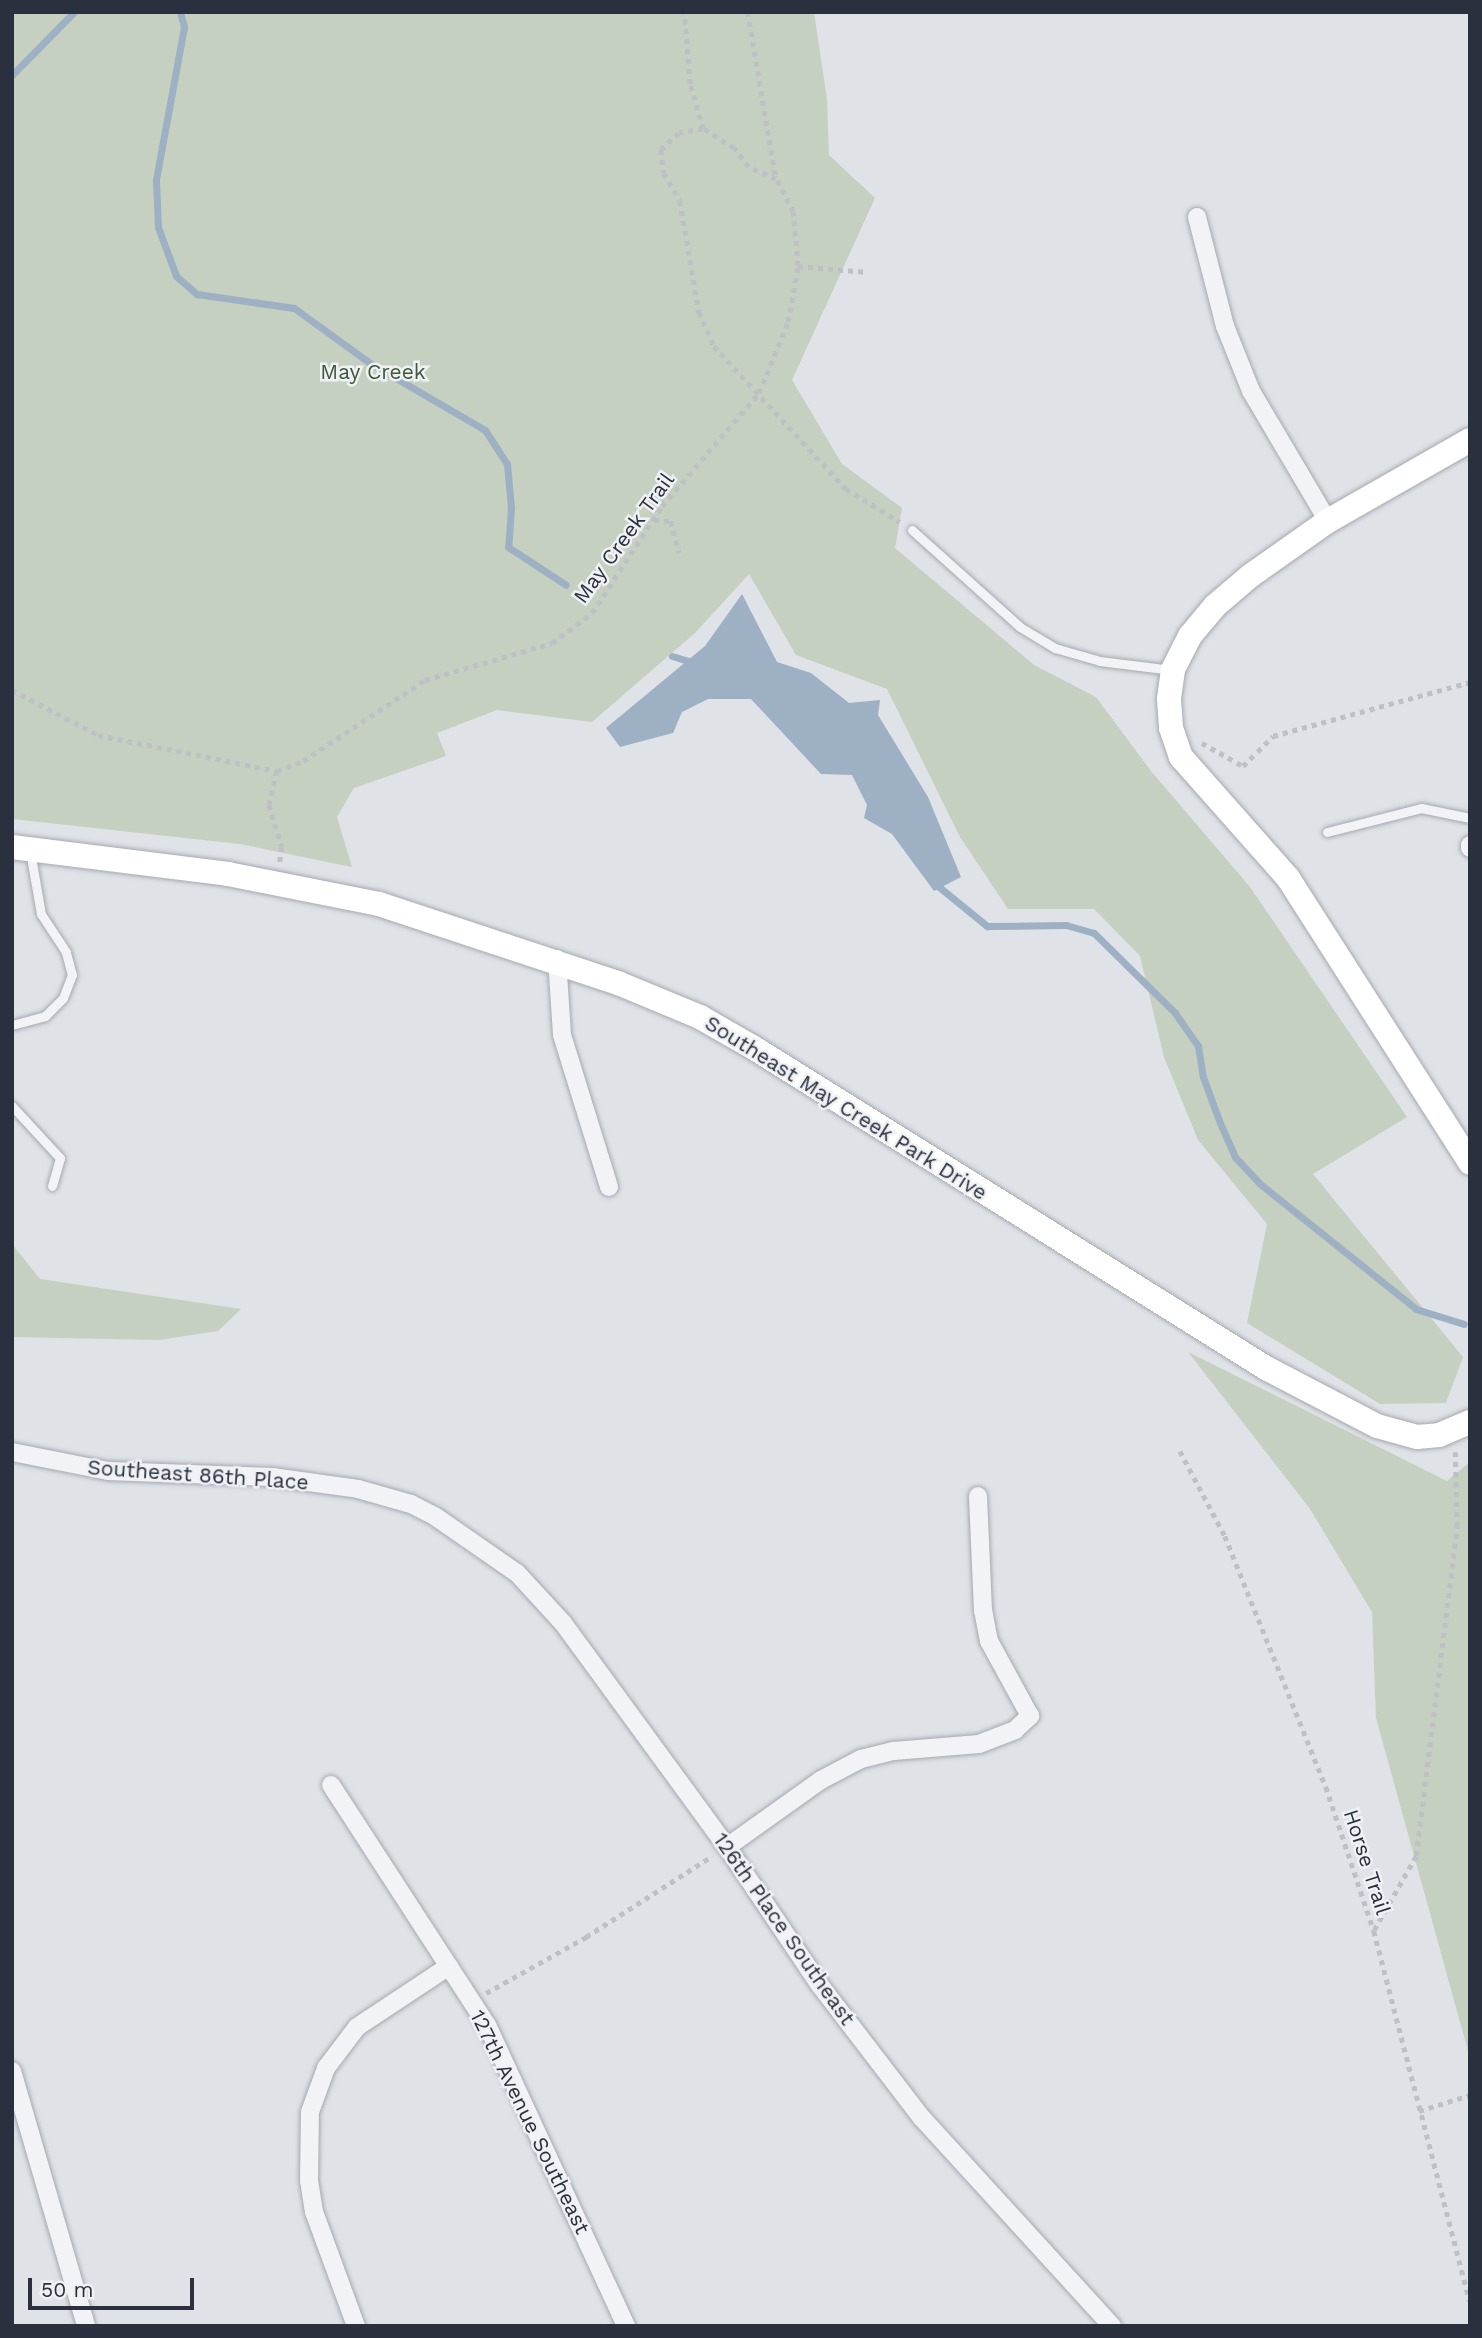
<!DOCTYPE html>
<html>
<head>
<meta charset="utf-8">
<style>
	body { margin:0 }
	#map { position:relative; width:1482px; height:2338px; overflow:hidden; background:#dfe2e7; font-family:"Work Sans",sans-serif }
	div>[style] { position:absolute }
	.green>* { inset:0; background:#c5d0c1 }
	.water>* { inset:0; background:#9db0c4 }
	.stream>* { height:7px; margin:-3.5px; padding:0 3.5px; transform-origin:3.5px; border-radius:3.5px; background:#9db0c4 }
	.path>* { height:4.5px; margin-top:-2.25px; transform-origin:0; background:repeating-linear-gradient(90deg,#bec0c6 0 5px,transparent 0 10px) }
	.roads { filter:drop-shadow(0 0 2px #a5a9b1) drop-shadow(0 0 2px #a5a9b1) }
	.lane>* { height:9px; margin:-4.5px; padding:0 4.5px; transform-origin:4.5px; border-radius:4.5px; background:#f2f3f6 }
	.street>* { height:18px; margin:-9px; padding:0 9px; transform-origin:9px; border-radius:9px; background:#f2f3f6 }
	.secondary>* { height:24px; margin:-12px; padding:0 12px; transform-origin:12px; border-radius:12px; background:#fff }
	span { translate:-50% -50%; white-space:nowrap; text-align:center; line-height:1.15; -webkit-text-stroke:5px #eff1f5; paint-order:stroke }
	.park-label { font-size:21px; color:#3e5838 }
	.street-label { font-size:21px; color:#2a303d }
	.frame { position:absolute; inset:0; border:14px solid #2a303d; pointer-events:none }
	.scale { position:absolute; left:28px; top:2278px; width:166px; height:32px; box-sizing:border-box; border:4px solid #2a303d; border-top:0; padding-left:9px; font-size:21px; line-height:24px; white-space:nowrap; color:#2a303d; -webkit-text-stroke:5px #eff1f5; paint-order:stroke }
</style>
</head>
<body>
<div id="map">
	<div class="green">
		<div style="clip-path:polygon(12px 12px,814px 12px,827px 99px,829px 155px,875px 198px,792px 380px,842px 464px,902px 508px,895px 548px,1034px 665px,1096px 697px,1151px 771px,1250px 887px,1407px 1117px,1313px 1174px,1463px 1357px,1446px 1403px,1380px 1404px,1247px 1323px,1267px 1224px,1198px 1140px,1164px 1057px,1140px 956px,1094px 909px,1008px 909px,960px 837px,887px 689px,796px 655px,749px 574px,695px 633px,592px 722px,497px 710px,437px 733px,446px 756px,354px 788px,337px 817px,352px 867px,240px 844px,12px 819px)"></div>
		<div style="clip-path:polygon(12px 1244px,40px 1279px,241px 1309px,218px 1331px,159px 1340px,12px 1337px)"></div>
		<div style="clip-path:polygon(1188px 1352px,1447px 1481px,1470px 1462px,1470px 2058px,1376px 1718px,1372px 1612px,1310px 1509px)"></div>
	</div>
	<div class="water">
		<div style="clip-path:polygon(742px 594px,777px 662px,811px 673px,849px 703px,880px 700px,878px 715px,928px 797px,961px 877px,934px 891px,892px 834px,864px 818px,867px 805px,852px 775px,821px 774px,751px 699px,708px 699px,682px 712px,673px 733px,620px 747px,606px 728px,705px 646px)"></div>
	</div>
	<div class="stream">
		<div style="left:180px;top:12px;width:16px;rotate:75deg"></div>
		<div style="left:184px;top:27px;width:156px;rotate:100.4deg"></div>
		<div style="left:156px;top:180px;width:47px;rotate:87.6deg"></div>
		<div style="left:158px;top:227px;width:52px;rotate:69.8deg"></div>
		<div style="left:176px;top:276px;width:28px;rotate:41deg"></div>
		<div style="left:197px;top:294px;width:98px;rotate:8.2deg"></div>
		<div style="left:294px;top:308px;width:94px;rotate:35.9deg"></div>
		<div style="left:370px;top:363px;width:133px;rotate:30.2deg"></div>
		<div style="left:485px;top:430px;width:40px;rotate:57.1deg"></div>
		<div style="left:507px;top:464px;width:44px;rotate:84.8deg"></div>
		<div style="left:511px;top:508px;width:39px;rotate:94deg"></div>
		<div style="left:508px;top:547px;width:69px;rotate:33.2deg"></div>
		<div style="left:12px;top:75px;width:88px;rotate:-45.5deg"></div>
		<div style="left:672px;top:656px;width:27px;rotate:17deg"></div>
		<div style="left:933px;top:882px;width:70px;rotate:39.2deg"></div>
		<div style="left:987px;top:926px;width:79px;rotate:-0.7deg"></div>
		<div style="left:1066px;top:925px;width:29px;rotate:16deg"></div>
		<div style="left:1094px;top:933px;width:114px;rotate:44.6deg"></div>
		<div style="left:1175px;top:1013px;width:40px;rotate:55.1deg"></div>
		<div style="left:1198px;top:1046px;width:31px;rotate:81deg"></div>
		<div style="left:1203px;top:1077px;width:49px;rotate:69.7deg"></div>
		<div style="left:1220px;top:1123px;width:37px;rotate:66deg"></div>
		<div style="left:1235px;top:1157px;width:35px;rotate:47deg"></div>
		<div style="left:1259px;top:1183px;width:201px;rotate:38.7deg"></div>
		<div style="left:1416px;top:1309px;width:50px;rotate:17.4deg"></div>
	</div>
	<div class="path">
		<div style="left:748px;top:12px;width:169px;rotate:80.5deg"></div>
		<div style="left:703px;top:129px;width:24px;rotate:171deg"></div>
		<div style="left:679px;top:133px;width:25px;rotate:137deg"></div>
		<div style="left:661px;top:150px;width:23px;rotate:83deg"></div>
		<div style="left:664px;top:173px;width:32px;rotate:60deg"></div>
		<div style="left:680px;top:201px;width:113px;rotate:80.3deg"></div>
		<div style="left:699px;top:312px;width:37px;rotate:66deg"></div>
		<div style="left:714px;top:346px;width:195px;rotate:47.3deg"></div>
		<div style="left:846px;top:489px;width:63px;rotate:31.4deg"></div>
		<div style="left:798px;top:266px;width:69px;rotate:5deg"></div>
		<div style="left:654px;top:520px;width:17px;rotate:3deg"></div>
		<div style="left:671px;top:521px;width:33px;rotate:76deg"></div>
		<div style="left:12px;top:690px;width:97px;rotate:27.6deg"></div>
		<div style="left:98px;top:735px;width:183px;rotate:11.4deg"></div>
		<div style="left:277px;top:771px;width:28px;rotate:-21deg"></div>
		<div style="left:303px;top:761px;width:146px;rotate:-33.6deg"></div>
		<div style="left:425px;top:680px;width:132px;rotate:-16.2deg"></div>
		<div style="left:552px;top:643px;width:50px;rotate:-36.9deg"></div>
		<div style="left:592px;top:613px;width:128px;rotate:-56.8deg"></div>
		<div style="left:662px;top:506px;width:149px;rotate:-49.4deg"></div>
		<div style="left:759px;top:393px;width:77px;rotate:-67.8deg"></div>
		<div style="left:788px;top:322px;width:57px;rotate:-79.9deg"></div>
		<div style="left:798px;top:266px;width:54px;rotate:-95.3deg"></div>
		<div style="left:793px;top:212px;width:37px;rotate:-117deg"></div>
		<div style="left:776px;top:179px;width:30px;rotate:-157deg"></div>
		<div style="left:748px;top:167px;width:24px;rotate:-126deg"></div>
		<div style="left:734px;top:148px;width:36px;rotate:-148deg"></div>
		<div style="left:703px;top:129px;width:47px;rotate:-106.1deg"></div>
		<div style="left:690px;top:84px;width:72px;rotate:-94.8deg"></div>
		<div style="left:1202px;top:743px;width:47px;rotate:29.3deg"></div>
		<div style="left:1243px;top:766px;width:42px;rotate:-45deg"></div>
		<div style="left:1273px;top:736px;width:204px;rotate:-15.3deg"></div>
		<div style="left:277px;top:771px;width:35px;rotate:103deg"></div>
		<div style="left:269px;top:805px;width:44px;rotate:72.8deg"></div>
		<div style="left:282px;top:847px;width:15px;rotate:98deg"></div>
		<div style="left:1180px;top:1451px;width:96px;rotate:62.1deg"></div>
		<div style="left:1225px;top:1536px;width:271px;rotate:68.1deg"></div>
		<div style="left:1326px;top:1787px;width:152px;rotate:71.6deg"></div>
		<div style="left:1374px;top:1931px;width:382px;rotate:75.5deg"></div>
		<div style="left:1374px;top:1930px;width:85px;rotate:-60.4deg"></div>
		<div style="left:1416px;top:1856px;width:332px;rotate:-82.9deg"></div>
		<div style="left:1457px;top:1527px;width:75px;rotate:-91.5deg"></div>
		<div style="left:486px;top:1993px;width:115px;rotate:-29.2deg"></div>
		<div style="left:586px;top:1937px;width:150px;rotate:-32.7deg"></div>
		<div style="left:1419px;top:2111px;width:53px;rotate:-17.4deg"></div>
	</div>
	<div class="roads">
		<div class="lane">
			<div style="left:912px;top:530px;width:145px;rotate:41.9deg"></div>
			<div style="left:1020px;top:627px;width:41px;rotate:31deg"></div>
			<div style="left:1055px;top:648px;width:47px;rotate:16.1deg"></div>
			<div style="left:1100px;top:661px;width:72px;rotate:7.2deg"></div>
			<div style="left:1327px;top:832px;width:97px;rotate:-14.3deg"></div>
			<div style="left:1421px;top:808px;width:50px;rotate:11.5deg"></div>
			<div style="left:12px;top:1025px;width:34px;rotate:-15deg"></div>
			<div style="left:45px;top:1016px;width:25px;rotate:-45deg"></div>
			<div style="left:63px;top:998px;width:25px;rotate:-69deg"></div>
			<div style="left:72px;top:975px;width:24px;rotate:-105deg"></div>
			<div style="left:66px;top:952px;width:45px;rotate:-123.3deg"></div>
			<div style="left:41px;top:914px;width:64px;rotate:-99.9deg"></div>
			<div style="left:12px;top:1106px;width:71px;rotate:47.3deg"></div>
			<div style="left:60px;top:1158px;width:29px;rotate:106deg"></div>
		</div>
		<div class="street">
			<div style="left:1197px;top:217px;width:113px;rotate:75.6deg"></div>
			<div style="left:1225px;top:326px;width:70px;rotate:68.2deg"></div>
			<div style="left:1251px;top:391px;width:151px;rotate:59.4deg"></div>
			<div style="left:1470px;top:845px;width:3px;rotate:90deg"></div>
			<div style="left:557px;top:959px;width:76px;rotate:86.2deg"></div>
			<div style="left:562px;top:1035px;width:159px;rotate:72.8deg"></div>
			<div style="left:12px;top:1452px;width:98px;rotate:11.2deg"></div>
			<div style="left:108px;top:1471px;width:164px;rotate:2.1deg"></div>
			<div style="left:272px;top:1477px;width:87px;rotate:7.9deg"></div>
			<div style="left:358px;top:1489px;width:55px;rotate:15.8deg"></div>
			<div style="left:411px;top:1504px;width:28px;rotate:27deg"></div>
			<div style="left:436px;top:1517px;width:98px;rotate:34.7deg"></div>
			<div style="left:517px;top:1573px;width:68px;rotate:47.4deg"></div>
			<div style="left:563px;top:1623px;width:278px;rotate:53.8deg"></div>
			<div style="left:727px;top:1847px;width:165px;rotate:56.1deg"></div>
			<div style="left:819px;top:1984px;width:169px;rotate:52.5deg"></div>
			<div style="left:922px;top:2118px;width:282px;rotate:47.6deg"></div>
			<div style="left:331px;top:1785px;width:286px;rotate:57deg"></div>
			<div style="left:487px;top:2025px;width:332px;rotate:65.2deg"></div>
			<div style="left:727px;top:1847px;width:115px;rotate:-35.5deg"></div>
			<div style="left:821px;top:1780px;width:45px;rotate:-27.7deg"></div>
			<div style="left:861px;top:1759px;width:34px;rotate:-14deg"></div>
			<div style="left:894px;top:1751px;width:85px;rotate:-4.7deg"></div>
			<div style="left:979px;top:1744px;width:39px;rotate:-21deg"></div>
			<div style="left:1015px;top:1730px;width:21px;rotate:-43deg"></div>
			<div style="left:1030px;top:1716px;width:85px;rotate:-118.7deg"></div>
			<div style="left:989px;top:1641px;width:31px;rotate:-101deg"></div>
			<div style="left:983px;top:1611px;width:115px;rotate:-92.5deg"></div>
			<div style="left:12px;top:2071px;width:266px;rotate:73.8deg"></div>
			<div style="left:356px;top:2326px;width:121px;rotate:-110.2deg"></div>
			<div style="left:314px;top:2212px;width:31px;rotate:-99deg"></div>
			<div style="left:309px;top:2181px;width:69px;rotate:-89.2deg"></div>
			<div style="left:310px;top:2112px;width:47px;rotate:-70deg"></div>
			<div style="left:326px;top:2068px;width:51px;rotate:-52.9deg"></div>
			<div style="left:357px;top:2027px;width:110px;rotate:-33.5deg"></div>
		</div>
		<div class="secondary">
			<div style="left:1470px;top:440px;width:163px;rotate:150.3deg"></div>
			<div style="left:1328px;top:521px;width:95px;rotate:144.8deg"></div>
			<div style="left:1250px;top:576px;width:46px;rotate:139.4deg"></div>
			<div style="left:1215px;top:606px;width:39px;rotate:130deg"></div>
			<div style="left:1190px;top:636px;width:38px;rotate:117deg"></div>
			<div style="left:1173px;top:670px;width:29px;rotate:98deg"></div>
			<div style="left:1169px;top:699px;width:29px;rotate:86deg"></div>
			<div style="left:1171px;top:728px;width:31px;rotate:71deg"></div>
			<div style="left:1181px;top:757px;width:162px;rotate:48.5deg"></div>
			<div style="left:1288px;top:878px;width:338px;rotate:57.4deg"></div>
			<div style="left:12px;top:847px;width:218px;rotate:7.1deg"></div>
			<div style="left:228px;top:874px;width:154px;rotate:11.2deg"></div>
			<div style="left:379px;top:904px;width:252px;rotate:18.3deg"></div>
			<div style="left:618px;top:983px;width:89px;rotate:22.5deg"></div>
			<div style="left:700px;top:1017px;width:62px;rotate:29.9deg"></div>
			<div style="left:754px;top:1048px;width:604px;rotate:32.01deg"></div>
			<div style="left:1266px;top:1368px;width:125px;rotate:27.6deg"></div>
			<div style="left:1377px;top:1426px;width:41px;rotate:15.4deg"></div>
			<div style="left:1417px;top:1437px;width:22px;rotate:-5deg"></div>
			<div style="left:1439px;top:1435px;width:34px;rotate:-23deg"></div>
		</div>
	</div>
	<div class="park-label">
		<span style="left:373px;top:372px">May Creek</span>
	</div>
	<div class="street-label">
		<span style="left:624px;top:538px;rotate:-54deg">May Creek Trail</span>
		<span style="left:846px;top:1108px;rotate:32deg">Southeast May Creek Park Drive</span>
		<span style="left:198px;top:1475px;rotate:4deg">Southeast 86th Place</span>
		<span style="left:1367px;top:1862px;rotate:72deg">Horse Trail</span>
		<span style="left:784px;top:1929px;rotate:55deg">126th Place Southeast</span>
		<span style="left:530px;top:2122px;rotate:64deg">127th Avenue Southeast</span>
	</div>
	<div class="frame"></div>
	<div class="scale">50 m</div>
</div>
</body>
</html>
